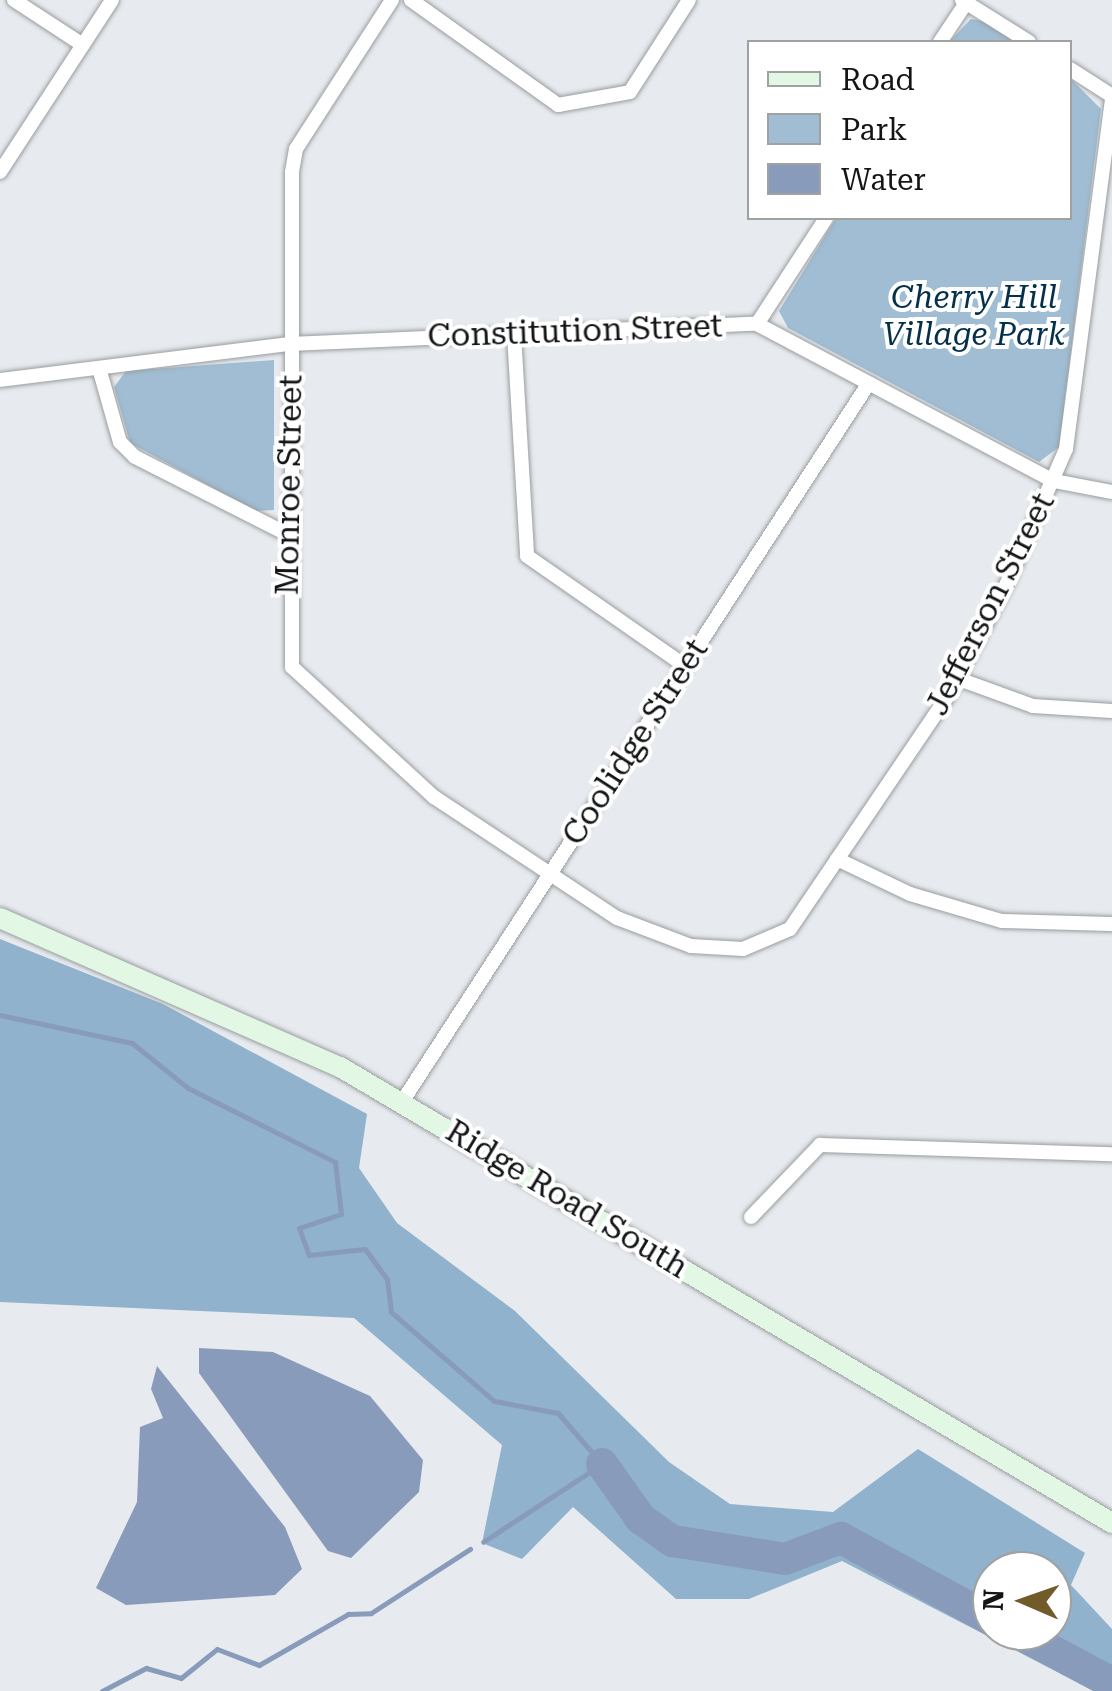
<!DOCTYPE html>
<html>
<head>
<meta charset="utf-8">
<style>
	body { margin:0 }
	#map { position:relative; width:1112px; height:1691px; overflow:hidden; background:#e7ebef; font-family:"Roboto Serif",serif }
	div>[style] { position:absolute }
	.green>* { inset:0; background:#a0bdd3 }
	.forest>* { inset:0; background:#90b2cc }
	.water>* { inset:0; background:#899bbb }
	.stream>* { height:5px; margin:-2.5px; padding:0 2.5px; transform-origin:2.5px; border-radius:2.5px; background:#899bbb }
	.river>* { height:32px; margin:-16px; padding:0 16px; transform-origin:16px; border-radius:16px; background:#899bbb }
	.roads { filter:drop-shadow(0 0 2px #999da0) drop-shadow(0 0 2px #999da0) }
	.street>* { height:14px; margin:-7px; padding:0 7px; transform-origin:7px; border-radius:7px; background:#fff }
	.secondary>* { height:20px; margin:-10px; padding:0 10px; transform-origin:10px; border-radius:10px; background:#e2f8e4 }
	span { translate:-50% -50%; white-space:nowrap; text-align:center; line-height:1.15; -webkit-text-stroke:8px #fff; paint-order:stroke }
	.park-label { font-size:32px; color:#04304b; font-style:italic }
	.street-label { font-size:32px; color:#121415 }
	.legend { position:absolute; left:747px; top:40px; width:325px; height:180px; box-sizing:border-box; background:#fff; border:2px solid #a0a1a1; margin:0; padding:12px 18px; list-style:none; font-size:30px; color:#121415 }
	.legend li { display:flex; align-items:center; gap:20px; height:50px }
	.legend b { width:50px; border:2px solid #a0a1a1 }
	.north { position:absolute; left:972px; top:1551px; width:100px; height:100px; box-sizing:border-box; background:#fff; border:2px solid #a0a1a1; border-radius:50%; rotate:272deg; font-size:28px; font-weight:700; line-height:40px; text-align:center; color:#121415 }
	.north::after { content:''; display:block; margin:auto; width:35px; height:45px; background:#715b2b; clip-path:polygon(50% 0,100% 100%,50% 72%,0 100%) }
</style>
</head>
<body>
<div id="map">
	<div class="green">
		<div style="clip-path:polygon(971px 19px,982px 21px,1015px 42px,949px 42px)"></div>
		<div style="clip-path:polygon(1070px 78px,1101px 109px,1059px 447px,1039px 462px,788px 328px,779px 311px,836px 218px,1070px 218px)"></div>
		<div style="clip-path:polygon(274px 360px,274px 510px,256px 511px,130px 443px,114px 387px,126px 371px)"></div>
	</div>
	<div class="forest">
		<div style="clip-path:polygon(evenodd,0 939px,163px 1004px,367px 1114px,359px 1168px,397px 1223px,515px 1311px,669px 1462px,730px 1504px,833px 1512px,918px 1449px,1085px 1553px,1071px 1585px,1112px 1629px,1112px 1691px,1094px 1691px,842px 1561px,749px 1599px,676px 1599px,573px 1507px,522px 1559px,482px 1543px,502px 1445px,354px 1318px,0 1302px,0 939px,992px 1571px,1052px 1571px,1052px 1631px,992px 1631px,992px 1571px)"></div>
	</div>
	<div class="water">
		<div style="clip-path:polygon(199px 1348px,273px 1352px,370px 1396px,423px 1460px,419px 1492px,351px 1558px,328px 1551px,199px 1373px)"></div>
		<div style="clip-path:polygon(157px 1366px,285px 1527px,302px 1569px,275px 1595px,126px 1605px,96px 1588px,137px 1502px,140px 1427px,163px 1418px,151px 1389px)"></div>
	</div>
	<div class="stream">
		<div style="left:0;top:1015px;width:135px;rotate:12deg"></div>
		<div style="left:132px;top:1043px;width:72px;rotate:38.8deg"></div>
		<div style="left:188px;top:1088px;width:165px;rotate:26.7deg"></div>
		<div style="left:335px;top:1162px;width:52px;rotate:83.4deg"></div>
		<div style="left:341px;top:1214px;width:44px;rotate:161.6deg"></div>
		<div style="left:299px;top:1228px;width:29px;rotate:70deg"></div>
		<div style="left:309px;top:1255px;width:56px;rotate:-6.1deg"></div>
		<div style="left:365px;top:1249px;width:37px;rotate:54deg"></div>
		<div style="left:387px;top:1279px;width:33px;rotate:83deg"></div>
		<div style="left:391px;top:1312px;width:136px;rotate:40.8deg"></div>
		<div style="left:494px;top:1401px;width:65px;rotate:10.6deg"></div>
		<div style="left:558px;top:1413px;width:67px;rotate:49.2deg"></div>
		<div style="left:602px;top:1464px;width:142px;rotate:146.8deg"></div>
		<div style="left:102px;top:1691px;width:50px;rotate:-27.6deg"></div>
		<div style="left:146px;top:1668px;width:36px;rotate:16deg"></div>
		<div style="left:181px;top:1678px;width:46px;rotate:-38.9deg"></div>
		<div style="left:217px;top:1649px;width:45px;rotate:20.9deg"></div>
		<div style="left:259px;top:1665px;width:103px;rotate:-29.8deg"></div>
		<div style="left:348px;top:1614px;width:23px;rotate:-2deg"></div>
		<div style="left:371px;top:1613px;width:118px;rotate:-32.9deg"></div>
	</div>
	<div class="river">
		<div style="left:602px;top:1464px;width:67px;rotate:54.7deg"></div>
		<div style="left:641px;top:1519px;width:39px;rotate:35deg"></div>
		<div style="left:673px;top:1541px;width:113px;rotate:9.1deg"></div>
		<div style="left:785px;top:1559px;width:60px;rotate:-20.6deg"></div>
		<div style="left:841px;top:1538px;width:172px;rotate:28.5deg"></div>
		<div style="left:1015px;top:1631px;width:110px;rotate:28.2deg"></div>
	</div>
	<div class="roads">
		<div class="street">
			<div style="left:14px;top:0;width:82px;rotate:33.1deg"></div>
			<div style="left:392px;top:0;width:177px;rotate:122.8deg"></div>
			<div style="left:296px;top:149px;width:23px;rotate:100deg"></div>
			<div style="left:292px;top:172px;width:495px;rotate:90deg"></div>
			<div style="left:292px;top:667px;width:193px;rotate:42.5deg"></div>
			<div style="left:434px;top:797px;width:219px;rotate:33.5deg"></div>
			<div style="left:617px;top:918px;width:79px;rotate:20.7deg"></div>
			<div style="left:691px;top:946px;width:52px;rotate:3.3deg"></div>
			<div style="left:743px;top:949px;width:51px;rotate:-23.1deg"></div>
			<div style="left:790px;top:929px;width:285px;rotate:-55.9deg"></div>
			<div style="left:950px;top:693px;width:126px;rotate:-62.6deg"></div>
			<div style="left:1008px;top:581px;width:144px;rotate:-66.3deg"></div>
			<div style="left:1066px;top:449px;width:354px;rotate:-82.5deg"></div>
			<div style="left:411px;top:0;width:181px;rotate:35.5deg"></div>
			<div style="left:558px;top:105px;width:73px;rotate:-10.2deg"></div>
			<div style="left:630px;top:92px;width:109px;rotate:-57.3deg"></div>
			<div style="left:962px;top:0;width:79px;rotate:32.1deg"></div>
			<div style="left:940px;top:42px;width:50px;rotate:-56.3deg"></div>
			<div style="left:1070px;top:69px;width:50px;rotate:32.7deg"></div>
			<div style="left:0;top:172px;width:205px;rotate:-56.9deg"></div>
			<div style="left:757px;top:324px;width:126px;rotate:-56.9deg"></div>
			<div style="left:514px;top:334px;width:222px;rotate:86.6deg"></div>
			<div style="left:527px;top:556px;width:193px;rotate:34.8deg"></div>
			<div style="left:99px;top:368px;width:77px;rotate:74.2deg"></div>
			<div style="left:120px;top:442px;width:21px;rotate:45deg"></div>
			<div style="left:135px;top:457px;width:170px;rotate:26.9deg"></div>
			<div style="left:0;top:380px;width:293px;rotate:-7.1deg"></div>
			<div style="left:291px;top:344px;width:466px;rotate:-2.5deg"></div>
			<div style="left:757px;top:324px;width:336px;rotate:27.9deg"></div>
			<div style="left:1054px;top:481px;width:59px;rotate:10.7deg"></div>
			<div style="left:956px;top:678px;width:82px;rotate:20deg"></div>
			<div style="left:1033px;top:706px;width:79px;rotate:3.6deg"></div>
			<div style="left:837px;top:859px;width:81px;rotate:25.6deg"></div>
			<div style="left:910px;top:894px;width:96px;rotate:16.4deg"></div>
			<div style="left:1002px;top:921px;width:110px;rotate:1.6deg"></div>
			<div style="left:402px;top:1102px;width:857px;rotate:-57deg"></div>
			<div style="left:751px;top:1217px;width:100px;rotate:-46.2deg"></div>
			<div style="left:820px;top:1145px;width:292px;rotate:1.8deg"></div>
		</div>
		<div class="secondary">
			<div style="left:0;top:918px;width:371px;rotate:23.7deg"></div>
			<div style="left:340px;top:1067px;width:897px;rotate:30.57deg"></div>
		</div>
	</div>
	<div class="park-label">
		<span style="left:974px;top:316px">Cherry Hill<br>Village Park</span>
	</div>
	<div class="street-label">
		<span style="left:575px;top:331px;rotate:-2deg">Constitution Street</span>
		<span style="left:289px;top:485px;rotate:-89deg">Monroe Street</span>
		<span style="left:990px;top:604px;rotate:-63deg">Jefferson Street</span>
		<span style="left:635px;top:742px;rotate:-57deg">Coolidge Street</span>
		<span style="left:567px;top:1199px;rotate:31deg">Ridge Road South</span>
	</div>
	<ul class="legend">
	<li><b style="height:12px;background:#e2f8e4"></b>Road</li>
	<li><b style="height:28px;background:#a0bdd3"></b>Park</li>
	<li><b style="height:28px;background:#899bbb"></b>Water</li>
	</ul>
	<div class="north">N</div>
</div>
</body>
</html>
